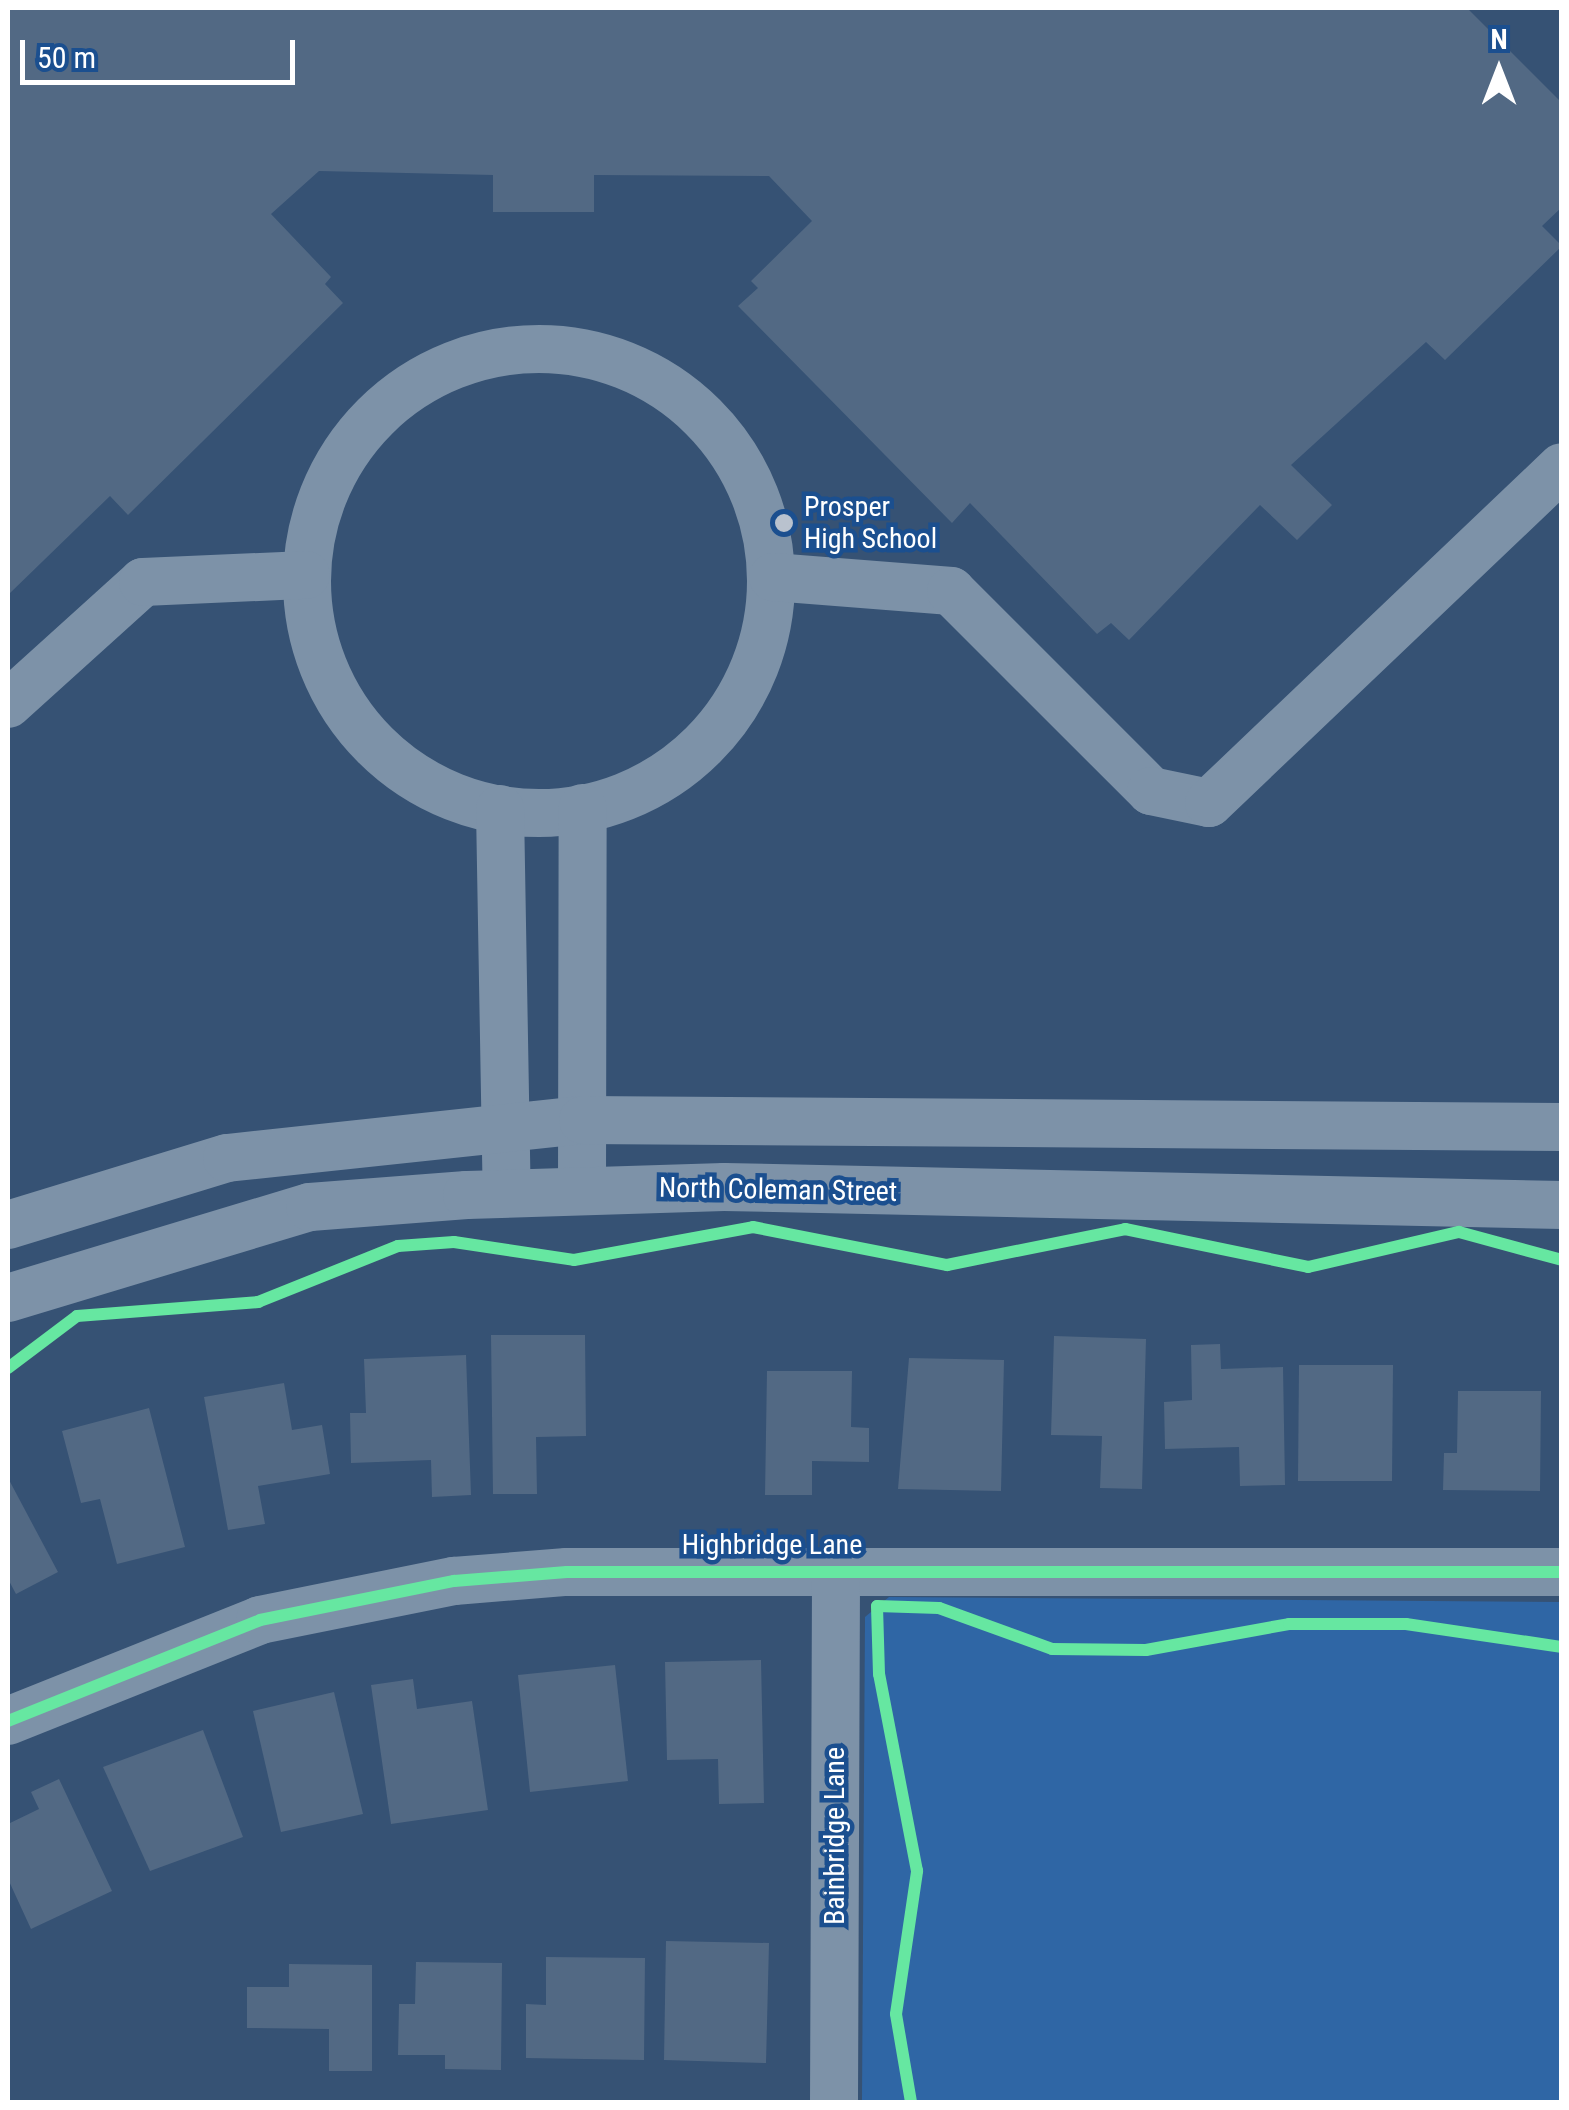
<!DOCTYPE html>
<html>
<head>
<meta charset="utf-8">
<style>
	body { margin:0 }
	#map { position:relative; width:1569px; height:2110px; overflow:hidden; background:#365274; font-family:"Roboto Condensed",sans-serif }
	div>[style] { position:absolute }
	.green>* { inset:0; background:#2f66a5 }
	.building>* { inset:0; background:#526984 }
	.minor>* { height:48px; margin:-24px; padding:0 24px; transform-origin:24px; border-radius:24px; background:#7d92a8 }
	.minor>.ring { margin:-24px; padding:0; box-sizing:content-box; background:none; border:48px solid #7d92a8; border-radius:50% }
	.cycleway>* { height:12px; margin:-6px; padding:0 6px; transform-origin:6px; border-radius:6px; background:#66e7a1 }
	.dots>* { width:28px; height:28px; translate:-50% -50%; box-sizing:border-box; border:5px solid #1b4f8f; border-radius:50% }
	span { translate:-50% -50%; white-space:nowrap; text-align:center; line-height:1.15; -webkit-text-stroke:9px #1b4f8f; paint-order:stroke }
	.poi-label { font-size:28px; color:#fff }
	.left { translate:0 -50%; text-align:left }
	.street-label { font-size:28px; color:#fff }
	.frame { position:absolute; inset:0; border:10px solid #fff; pointer-events:none }
	.north { position:absolute; left:1449px; top:20px; width:100px; height:100px; -webkit-text-stroke:8px #1b4f8f; paint-order:stroke; rotate:0deg; font-size:28px; font-weight:700; line-height:40px; text-align:center; color:#fff }
	.north::after { content:''; display:block; margin:auto; width:35px; height:45px; background:#fff; clip-path:polygon(50% 0,100% 100%,50% 72%,0 100%) }
	.scale { position:absolute; left:20px; top:40px; width:275px; height:45px; box-sizing:border-box; border:5px solid #fff; border-top:0; padding-left:12px; font-size:30px; line-height:35px; white-space:nowrap; color:#fff; -webkit-text-stroke:8px #1b4f8f; paint-order:stroke }
</style>
</head>
<body>
<div id="map">
	<div class="green">
		<div style="clip-path:polygon(889px 1597px,1561px 1602px,1561px 2102px,862px 2102px,865px 1617px)"></div>
	</div>
	<div class="building">
		<div style="clip-path:polygon(8px 8px,1467px 8px,1562px 103px,1562px 207px,1542px 226px,1562px 246px,1445px 360px,1426px 342px,1291px 465px,1332px 505px,1297px 540px,1260px 505px,1129px 640px,1111px 623px,1097px 634px,970px 503px,952px 523px,738px 306px,758px 288px,751px 281px,812px 221px,769px 176px,594px 175px,594px 212px,493px 212px,493px 175px,319px 171px,271px 214px,331px 277px,325px 284px,343px 303px,128px 515px,110px 496px,8px 595px)"></div>
		<div style="clip-path:polygon(491px 1335px,585px 1335px,586px 1436px,536px 1437px,537px 1494px,493px 1494px)"></div>
		<div style="clip-path:polygon(1054px 1336px,1146px 1339px,1142px 1489px,1100px 1488px,1102px 1436px,1051px 1435px)"></div>
		<div style="clip-path:polygon(1220px 1344px,1221px 1369px,1283px 1367px,1285px 1485px,1240px 1486px,1239px 1447px,1165px 1449px,1164px 1402px,1192px 1400px,1191px 1345px)"></div>
		<div style="clip-path:polygon(466px 1355px,471px 1495px,432px 1497px,431px 1460px,351px 1463px,350px 1413px,366px 1413px,364px 1359px)"></div>
		<div style="clip-path:polygon(909px 1358px,1004px 1360px,1001px 1491px,898px 1489px)"></div>
		<div style="clip-path:polygon(1299px 1365px,1393px 1365px,1392px 1481px,1298px 1481px)"></div>
		<div style="clip-path:polygon(767px 1371px,852px 1371px,851px 1427px,869px 1428px,869px 1462px,812px 1461px,812px 1495px,765px 1495px)"></div>
		<div style="clip-path:polygon(284px 1383px,292px 1430px,322px 1425px,330px 1474px,258px 1486px,265px 1524px,228px 1530px,204px 1397px)"></div>
		<div style="clip-path:polygon(1458px 1391px,1541px 1391px,1540px 1491px,1443px 1490px,1444px 1453px,1457px 1453px)"></div>
		<div style="clip-path:polygon(149px 1408px,185px 1547px,117px 1564px,100px 1499px,81px 1503px,62px 1431px)"></div>
		<div style="clip-path:polygon(8px 1478px,58px 1572px,16px 1594px,8px 1579px)"></div>
		<div style="clip-path:polygon(761px 1660px,764px 1803px,719px 1804px,718px 1759px,667px 1760px,665px 1662px)"></div>
		<div style="clip-path:polygon(615px 1665px,628px 1781px,530px 1792px,518px 1675px)"></div>
		<div style="clip-path:polygon(413px 1679px,417px 1709px,472px 1701px,488px 1810px,391px 1824px,371px 1685px)"></div>
		<div style="clip-path:polygon(334px 1692px,363px 1814px,281px 1832px,253px 1711px)"></div>
		<div style="clip-path:polygon(203px 1730px,243px 1837px,150px 1871px,103px 1767px)"></div>
		<div style="clip-path:polygon(59px 1779px,112px 1891px,31px 1929px,8px 1879px,8px 1824px,39px 1809px,31px 1792px)"></div>
		<div style="clip-path:polygon(666px 1941px,769px 1943px,766px 2063px,664px 2060px)"></div>
		<div style="clip-path:polygon(546px 1957px,645px 1958px,644px 2060px,526px 2058px,526px 2004px,546px 2005px)"></div>
		<div style="clip-path:polygon(416px 1962px,502px 1963px,501px 2070px,445px 2069px,445px 2055px,398px 2055px,399px 2004px,415px 2004px)"></div>
		<div style="clip-path:polygon(289px 1964px,372px 1965px,372px 2071px,329px 2071px,329px 2029px,247px 2028px,247px 1987px,289px 1987px)"></div>
	</div>
	<div class="minor">
		<div class="ring" style="left:307px;top:349px;width:416px;height:416px"></div>
		<div style="left:773px;top:577px;width:179px;rotate:4.5deg"></div>
		<div style="left:951px;top:591px;width:283px;rotate:45deg"></div>
		<div style="left:1151px;top:791px;width:59px;rotate:11.7deg"></div>
		<div style="left:1209px;top:803px;width:487px;rotate:-43.6deg"></div>
		<div style="left:8px;top:704px;width:182px;rotate:-42.1deg"></div>
		<div style="left:143px;top:582px;width:163px;rotate:-2.5deg"></div>
		<div style="left:500px;top:809px;width:384px;rotate:89deg"></div>
		<div style="left:582px;top:1190px;width:382px;rotate:-89.9deg"></div>
		<div style="left:8px;top:1225px;width:229px;rotate:-17deg"></div>
		<div style="left:227px;top:1158px;width:358px;rotate:-6.1deg"></div>
		<div style="left:583px;top:1120px;width:979px;rotate:0.41deg"></div>
		<div style="left:8px;top:1298px;width:315px;rotate:-16.8deg"></div>
		<div style="left:310px;top:1207px;width:157px;rotate:-4.4deg"></div>
		<div style="left:467px;top:1195px;width:257px;rotate:-1.8deg"></div>
		<div style="left:724px;top:1187px;width:838px;rotate:1.23deg"></div>
		<div style="left:8px;top:1721px;width:271px;rotate:-21.8deg"></div>
		<div style="left:260px;top:1620px;width:198px;rotate:-11.4deg"></div>
		<div style="left:454px;top:1581px;width:113px;rotate:-4.6deg"></div>
		<div style="left:567px;top:1572px;width:995px"></div>
		<div style="left:834px;top:2102px;width:532px;rotate:-89.78deg"></div>
	</div>
	<div class="cycleway">
		<div style="left:8px;top:1368px;width:86px;rotate:-37deg"></div>
		<div style="left:77px;top:1316px;width:182px;rotate:-4.4deg"></div>
		<div style="left:258px;top:1302px;width:151px;rotate:-21.8deg"></div>
		<div style="left:398px;top:1246px;width:56px;rotate:-4.1deg"></div>
		<div style="left:454px;top:1242px;width:121px;rotate:8.5deg"></div>
		<div style="left:574px;top:1260px;width:182px;rotate:-10.4deg"></div>
		<div style="left:753px;top:1227px;width:198px;rotate:11.1deg"></div>
		<div style="left:947px;top:1265px;width:182px;rotate:-11.4deg"></div>
		<div style="left:1125px;top:1229px;width:187px;rotate:11.7deg"></div>
		<div style="left:1308px;top:1267px;width:155px;rotate:-13.1deg"></div>
		<div style="left:1459px;top:1232px;width:107px;rotate:15.2deg"></div>
		<div style="left:8px;top:1721px;width:271px;rotate:-21.8deg"></div>
		<div style="left:260px;top:1620px;width:198px;rotate:-11.4deg"></div>
		<div style="left:454px;top:1581px;width:113px;rotate:-4.6deg"></div>
		<div style="left:567px;top:1572px;width:995px"></div>
		<div style="left:911px;top:2102px;width:89px;rotate:-99.7deg"></div>
		<div style="left:896px;top:2014px;width:145px;rotate:-81.6deg"></div>
		<div style="left:917px;top:1871px;width:201px;rotate:-100.9deg"></div>
		<div style="left:879px;top:1674px;width:68px;rotate:-91.7deg"></div>
		<div style="left:877px;top:1606px;width:62px;rotate:1.8deg"></div>
		<div style="left:939px;top:1608px;width:120px;rotate:19.9deg"></div>
		<div style="left:1052px;top:1649px;width:94px;rotate:0.6deg"></div>
		<div style="left:1146px;top:1650px;width:145px;rotate:-10.3deg"></div>
		<div style="left:1289px;top:1624px;width:117px"></div>
		<div style="left:1406px;top:1624px;width:158px;rotate:8.4deg"></div>
	</div>
	<div class="dots">
		<div style="left:784px;top:523px;background:#b9c2ce"></div>
	</div>
	<div class="poi-label">
		<span class="left" style="left:804px;top:523px">Prosper<br>High School</span>
	</div>
	<div class="street-label">
		<span style="left:778px;top:1190px;rotate:1deg">North Coleman Street</span>
		<span style="left:772px;top:1545px">Highbridge Lane</span>
		<span style="left:835px;top:1836px;rotate:-90deg">Bainbridge Lane</span>
	</div>
	<div class="frame"></div>
	<div class="north">N</div>
	<div class="scale">50 m</div>
</div>
</body>
</html>
